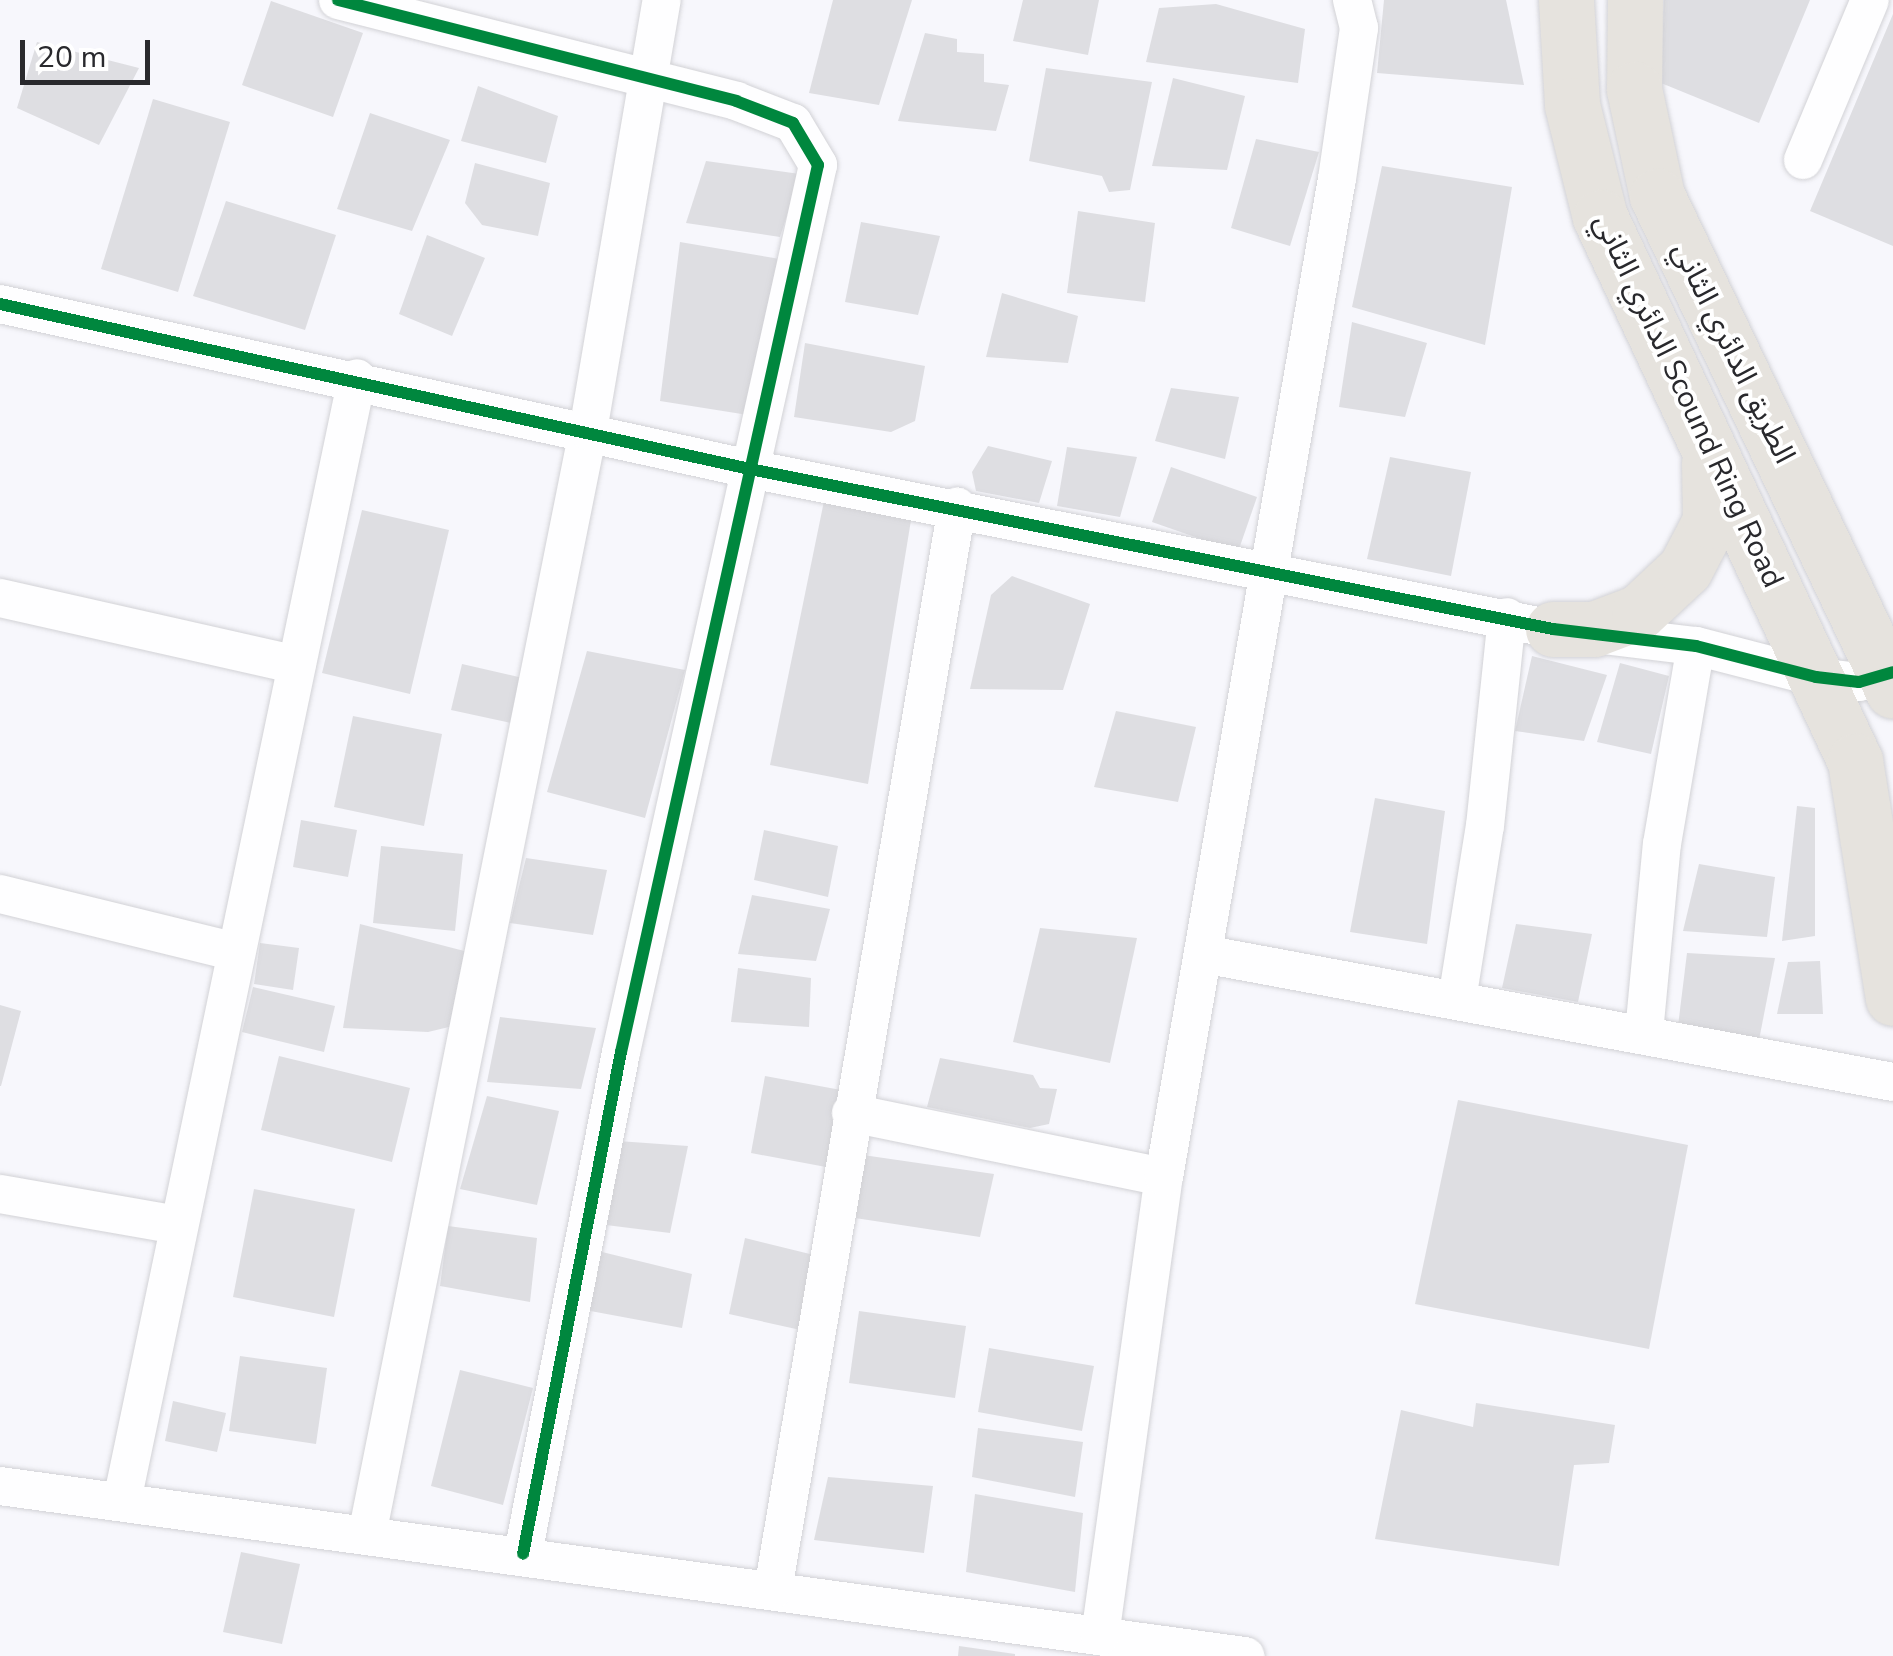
<!DOCTYPE html>
<html>
<head>
<meta charset="utf-8">
<style>
	body { margin:0 }
	#map { position:relative; width:1893px; height:1656px; overflow:hidden; background:#f7f7fc; font-family:"Nunito Sans","Noto Sans Arabic",sans-serif }
	div>[style] { position:absolute }
	.building>* { inset:0; background:#dedee2 }
	.roads { filter:drop-shadow(0 0 2px #d2d2d6) drop-shadow(0 0 2px #d2d2d6) }
	.street>* { height:38px; margin:-19px; padding:0 19px; transform-origin:19px; border-radius:19px; background:#fefeff }
	.primary>* { height:55px; margin:-27.5px; padding:0 27.5px; transform-origin:27.5px; border-radius:27.5px; background:#e6e3de }
	.cycleway>* { height:12px; margin:-6px; padding:0 6px; transform-origin:6px; border-radius:6px; background:#00873e }
	span { translate:-50% -50%; white-space:nowrap; text-align:center; line-height:1.15; -webkit-text-stroke:8px #fff; paint-order:stroke }
	.street-label { font-size:30px; color:#29292d }
	.scale { position:absolute; left:20px; top:40px; width:130px; height:45px; box-sizing:border-box; border:5px solid #29292d; border-top:0; padding-left:12px; font-size:30px; line-height:35px; white-space:nowrap; color:#29292d; -webkit-text-stroke:8px #fff; paint-order:stroke }
</style>
</head>
<body>
<div id="map">
	<div class="building">
		<div style="clip-path:polygon(833px 0,912px 0,879px 105px,809px 93px)"></div>
		<div style="clip-path:polygon(1023px 0,1099px 0,1088px 55px,1013px 41px)"></div>
		<div style="clip-path:polygon(1384px 0,1506px 0,1524px 85px,1377px 73px)"></div>
		<div style="clip-path:polygon(1664px 0,1810px 0,1759px 123px,1661px 83px)"></div>
		<div style="clip-path:polygon(271px 1px,363px 33px,333px 117px,242px 85px)"></div>
		<div style="clip-path:polygon(1216px 4px,1305px 29px,1298px 83px,1146px 62px,1159px 8px)"></div>
		<div style="clip-path:polygon(1893px 14px,1893px 246px,1810px 211px)"></div>
		<div style="clip-path:polygon(925px 33px,957px 39px,957px 52px,984px 54px,984px 82px,1009px 85px,996px 131px,898px 121px)"></div>
		<div style="clip-path:polygon(37px 42px,139px 68px,99px 145px,17px 108px)"></div>
		<div style="clip-path:polygon(1046px 68px,1152px 82px,1130px 190px,1109px 192px,1102px 176px,1029px 161px)"></div>
		<div style="clip-path:polygon(1173px 78px,1245px 96px,1227px 170px,1152px 166px)"></div>
		<div style="clip-path:polygon(478px 86px,558px 116px,546px 163px,461px 141px)"></div>
		<div style="clip-path:polygon(153px 99px,230px 122px,178px 292px,101px 269px)"></div>
		<div style="clip-path:polygon(370px 113px,450px 140px,412px 231px,337px 209px)"></div>
		<div style="clip-path:polygon(1256px 139px,1319px 152px,1290px 246px,1231px 228px)"></div>
		<div style="clip-path:polygon(706px 161px,800px 174px,780px 237px,686px 223px)"></div>
		<div style="clip-path:polygon(475px 163px,550px 183px,538px 236px,482px 225px,465px 203px)"></div>
		<div style="clip-path:polygon(1382px 166px,1512px 187px,1485px 345px,1352px 307px)"></div>
		<div style="clip-path:polygon(226px 201px,336px 235px,305px 330px,193px 296px)"></div>
		<div style="clip-path:polygon(1078px 211px,1155px 223px,1145px 302px,1067px 293px)"></div>
		<div style="clip-path:polygon(861px 222px,940px 236px,918px 315px,845px 302px)"></div>
		<div style="clip-path:polygon(427px 235px,485px 258px,452px 336px,399px 314px)"></div>
		<div style="clip-path:polygon(680px 242px,780px 259px,748px 415px,660px 401px)"></div>
		<div style="clip-path:polygon(1002px 293px,1078px 316px,1068px 363px,986px 357px)"></div>
		<div style="clip-path:polygon(1352px 322px,1427px 343px,1405px 417px,1339px 407px)"></div>
		<div style="clip-path:polygon(805px 343px,925px 366px,915px 421px,891px 432px,794px 417px)"></div>
		<div style="clip-path:polygon(1171px 388px,1239px 397px,1225px 459px,1155px 441px)"></div>
		<div style="clip-path:polygon(988px 446px,1052px 461px,1039px 503px,976px 491px,972px 472px)"></div>
		<div style="clip-path:polygon(1067px 447px,1137px 457px,1120px 517px,1057px 506px)"></div>
		<div style="clip-path:polygon(1390px 457px,1471px 472px,1451px 576px,1367px 559px)"></div>
		<div style="clip-path:polygon(1171px 467px,1257px 497px,1238px 552px,1152px 522px)"></div>
		<div style="clip-path:polygon(824px 501px,912px 514px,868px 784px,770px 765px)"></div>
		<div style="clip-path:polygon(362px 510px,449px 530px,410px 694px,322px 673px)"></div>
		<div style="clip-path:polygon(1012px 576px,1090px 604px,1063px 690px,970px 689px,991px 595px)"></div>
		<div style="clip-path:polygon(587px 651px,685px 670px,645px 818px,547px 792px)"></div>
		<div style="clip-path:polygon(1532px 656px,1607px 675px,1584px 741px,1515px 731px)"></div>
		<div style="clip-path:polygon(1620px 663px,1669px 676px,1651px 754px,1597px 742px)"></div>
		<div style="clip-path:polygon(462px 664px,536px 681px,525px 726px,451px 710px)"></div>
		<div style="clip-path:polygon(1116px 711px,1196px 727px,1178px 802px,1094px 787px)"></div>
		<div style="clip-path:polygon(353px 716px,442px 734px,424px 826px,334px 807px)"></div>
		<div style="clip-path:polygon(1375px 798px,1445px 811px,1427px 944px,1350px 932px)"></div>
		<div style="clip-path:polygon(1797px 806px,1815px 808px,1815px 936px,1782px 941px)"></div>
		<div style="clip-path:polygon(301px 820px,357px 830px,348px 877px,293px 867px)"></div>
		<div style="clip-path:polygon(764px 830px,838px 846px,828px 897px,754px 880px)"></div>
		<div style="clip-path:polygon(381px 846px,463px 854px,455px 931px,373px 923px)"></div>
		<div style="clip-path:polygon(526px 858px,607px 870px,593px 935px,510px 923px)"></div>
		<div style="clip-path:polygon(1699px 864px,1775px 877px,1767px 937px,1683px 931px)"></div>
		<div style="clip-path:polygon(752px 895px,830px 909px,816px 961px,738px 954px)"></div>
		<div style="clip-path:polygon(360px 924px,472px 953px,453px 1026px,428px 1032px,343px 1028px)"></div>
		<div style="clip-path:polygon(1516px 924px,1592px 934px,1578px 1002px,1502px 988px)"></div>
		<div style="clip-path:polygon(1040px 928px,1137px 938px,1110px 1063px,1013px 1042px)"></div>
		<div style="clip-path:polygon(260px 943px,299px 948px,293px 990px,254px 984px)"></div>
		<div style="clip-path:polygon(1687px 953px,1775px 958px,1759px 1040px,1678px 1026px)"></div>
		<div style="clip-path:polygon(1820px 961px,1823px 1014px,1777px 1014px,1788px 962px)"></div>
		<div style="clip-path:polygon(738px 968px,811px 978px,809px 1027px,731px 1022px)"></div>
		<div style="clip-path:polygon(253px 987px,335px 1006px,324px 1052px,242px 1032px)"></div>
		<div style="clip-path:polygon(0 1005px,21px 1011px,1px 1086px,0 1086px)"></div>
		<div style="clip-path:polygon(500px 1017px,596px 1028px,581px 1089px,487px 1082px)"></div>
		<div style="clip-path:polygon(279px 1056px,410px 1088px,392px 1162px,261px 1130px)"></div>
		<div style="clip-path:polygon(940px 1058px,1033px 1075px,1040px 1088px,1057px 1089px,1049px 1124px,1030px 1128px,927px 1107px)"></div>
		<div style="clip-path:polygon(765px 1076px,841px 1090px,826px 1167px,751px 1153px)"></div>
		<div style="clip-path:polygon(487px 1096px,559px 1111px,537px 1205px,460px 1189px)"></div>
		<div style="clip-path:polygon(1458px 1100px,1688px 1145px,1649px 1349px,1415px 1304px)"></div>
		<div style="clip-path:polygon(618px 1141px,688px 1146px,670px 1233px,606px 1225px)"></div>
		<div style="clip-path:polygon(863px 1155px,994px 1174px,980px 1237px,855px 1218px)"></div>
		<div style="clip-path:polygon(254px 1189px,355px 1209px,334px 1317px,233px 1297px)"></div>
		<div style="clip-path:polygon(448px 1226px,537px 1238px,530px 1302px,440px 1286px)"></div>
		<div style="clip-path:polygon(745px 1238px,814px 1255px,805px 1331px,729px 1314px)"></div>
		<div style="clip-path:polygon(598px 1251px,692px 1274px,682px 1328px,585px 1310px)"></div>
		<div style="clip-path:polygon(859px 1311px,966px 1326px,955px 1398px,849px 1383px)"></div>
		<div style="clip-path:polygon(989px 1348px,1094px 1366px,1082px 1431px,978px 1412px)"></div>
		<div style="clip-path:polygon(240px 1356px,327px 1368px,316px 1444px,229px 1431px)"></div>
		<div style="clip-path:polygon(460px 1370px,533px 1388px,503px 1505px,431px 1486px)"></div>
		<div style="clip-path:polygon(173px 1401px,226px 1413px,217px 1452px,165px 1441px)"></div>
		<div style="clip-path:polygon(1476px 1403px,1615px 1425px,1609px 1463px,1574px 1465px,1559px 1566px,1375px 1539px,1401px 1410px,1473px 1427px)"></div>
		<div style="clip-path:polygon(978px 1428px,1083px 1442px,1075px 1497px,972px 1477px)"></div>
		<div style="clip-path:polygon(828px 1477px,933px 1486px,924px 1553px,814px 1540px)"></div>
		<div style="clip-path:polygon(975px 1494px,1083px 1513px,1075px 1592px,966px 1572px)"></div>
		<div style="clip-path:polygon(241px 1552px,300px 1564px,282px 1644px,223px 1632px)"></div>
		<div style="clip-path:polygon(959px 1646px,1015px 1654px,1015px 1656px,958px 1656px)"></div>
	</div>
	<div class="roads">
		<div class="street">
			<div style="left:338px;top:0;width:411px;rotate:14.2deg"></div>
			<div style="left:736px;top:101px;width:61px;rotate:21.1deg"></div>
			<div style="left:793px;top:123px;width:49px;rotate:59.2deg"></div>
			<div style="left:818px;top:165px;width:909px;rotate:102.52deg"></div>
			<div style="left:621px;top:1052px;width:511px;rotate:101.05deg"></div>
			<div style="left:1803px;top:160px;width:173px;rotate:-67.3deg"></div>
			<div style="left:0;top:304px;width:768px;rotate:12.41deg"></div>
			<div style="left:750px;top:469px;width:819px;rotate:11.27deg"></div>
			<div style="left:1553px;top:629px;width:144px;rotate:6.8deg"></div>
			<div style="left:1696px;top:646px;width:124px;rotate:14.5deg"></div>
			<div style="left:1816px;top:677px;width:43px;rotate:6.6deg"></div>
			<div style="left:1859px;top:682px;width:35px;rotate:-16deg"></div>
			<div style="left:0;top:598px;width:304px;rotate:12.7deg"></div>
			<div style="left:0;top:894px;width:243px;rotate:13.8deg"></div>
			<div style="left:1203px;top:954px;width:702px;rotate:10.51deg"></div>
			<div style="left:1457px;top:1000px;width:176px;rotate:-80.9deg"></div>
			<div style="left:1485px;top:826px;width:210px;rotate:-84deg"></div>
			<div style="left:1644px;top:1033px;width:190px;rotate:-84.6deg"></div>
			<div style="left:1662px;top:844px;width:201px;rotate:-80.3deg"></div>
			<div style="left:851px;top:1113px;width:319px;rotate:11.6deg"></div>
			<div style="left:0;top:1194px;width:180px;rotate:9.9deg"></div>
			<div style="left:0;top:1486px;width:1257px;rotate:7.78deg"></div>
			<div style="left:122px;top:1501px;width:1147px;rotate:-78.18deg"></div>
			<div style="left:367px;top:1535px;width:1126px;rotate:-78.68deg"></div>
			<div style="left:588px;top:431px;width:437px;rotate:-80.3deg"></div>
			<div style="left:773px;top:1590px;width:1099px;rotate:-80.36deg"></div>
			<div style="left:1100px;top:1636px;width:463px;rotate:-82.1deg"></div>
			<div style="left:1164px;top:1177px;width:1013px;rotate:-80.17deg"></div>
			<div style="left:1337px;top:179px;width:153px;rotate:-81.7deg"></div>
			<div style="left:1359px;top:28px;width:29px;rotate:-104deg"></div>
		</div>
		<div class="primary">
			<div style="left:1566px;top:0;width:105px;rotate:86.7deg"></div>
			<div style="left:1572px;top:105px;width:115px;rotate:76deg"></div>
			<div style="left:1600px;top:217px;width:601px;rotate:64.89deg"></div>
			<div style="left:1855px;top:761px;width:240px;rotate:80.9deg"></div>
			<div style="left:1635px;top:0;width:89px;rotate:90.6deg"></div>
			<div style="left:1634px;top:89px;width:109px;rotate:77.9deg"></div>
			<div style="left:1657px;top:196px;width:548px;rotate:64.51deg"></div>
			<div style="left:1553px;top:629px;width:41px"></div>
			<div style="left:1594px;top:629px;width:48px;rotate:-20.7deg"></div>
			<div style="left:1639px;top:612px;width:63px;rotate:-43.1deg"></div>
			<div style="left:1685px;top:569px;width:54px;rotate:-62.5deg"></div>
			<div style="left:1710px;top:521px;width:58px;rotate:-91deg"></div>
		</div>
	</div>
	<div class="cycleway">
		<div style="left:338px;top:0;width:411px;rotate:14.2deg"></div>
		<div style="left:736px;top:101px;width:61px;rotate:21.1deg"></div>
		<div style="left:793px;top:123px;width:49px;rotate:59.2deg"></div>
		<div style="left:818px;top:165px;width:909px;rotate:102.52deg"></div>
		<div style="left:621px;top:1052px;width:511px;rotate:101.05deg"></div>
		<div style="left:0;top:304px;width:768px;rotate:12.41deg"></div>
		<div style="left:750px;top:469px;width:819px;rotate:11.27deg"></div>
		<div style="left:1553px;top:629px;width:144px;rotate:6.8deg"></div>
		<div style="left:1696px;top:646px;width:124px;rotate:14.5deg"></div>
		<div style="left:1816px;top:677px;width:43px;rotate:6.6deg"></div>
		<div style="left:1859px;top:682px;width:35px;rotate:-16deg"></div>
	</div>
	<div class="street-label">
		<span style="left:1733px;top:353px;rotate:64deg">الطريق الدائري الثاني</span>
		<span style="left:1688px;top:401px;rotate:65deg">الدائري الثاني Scound Ring Road</span>
	</div>
	<div class="scale">20 m</div>
</div>
</body>
</html>
